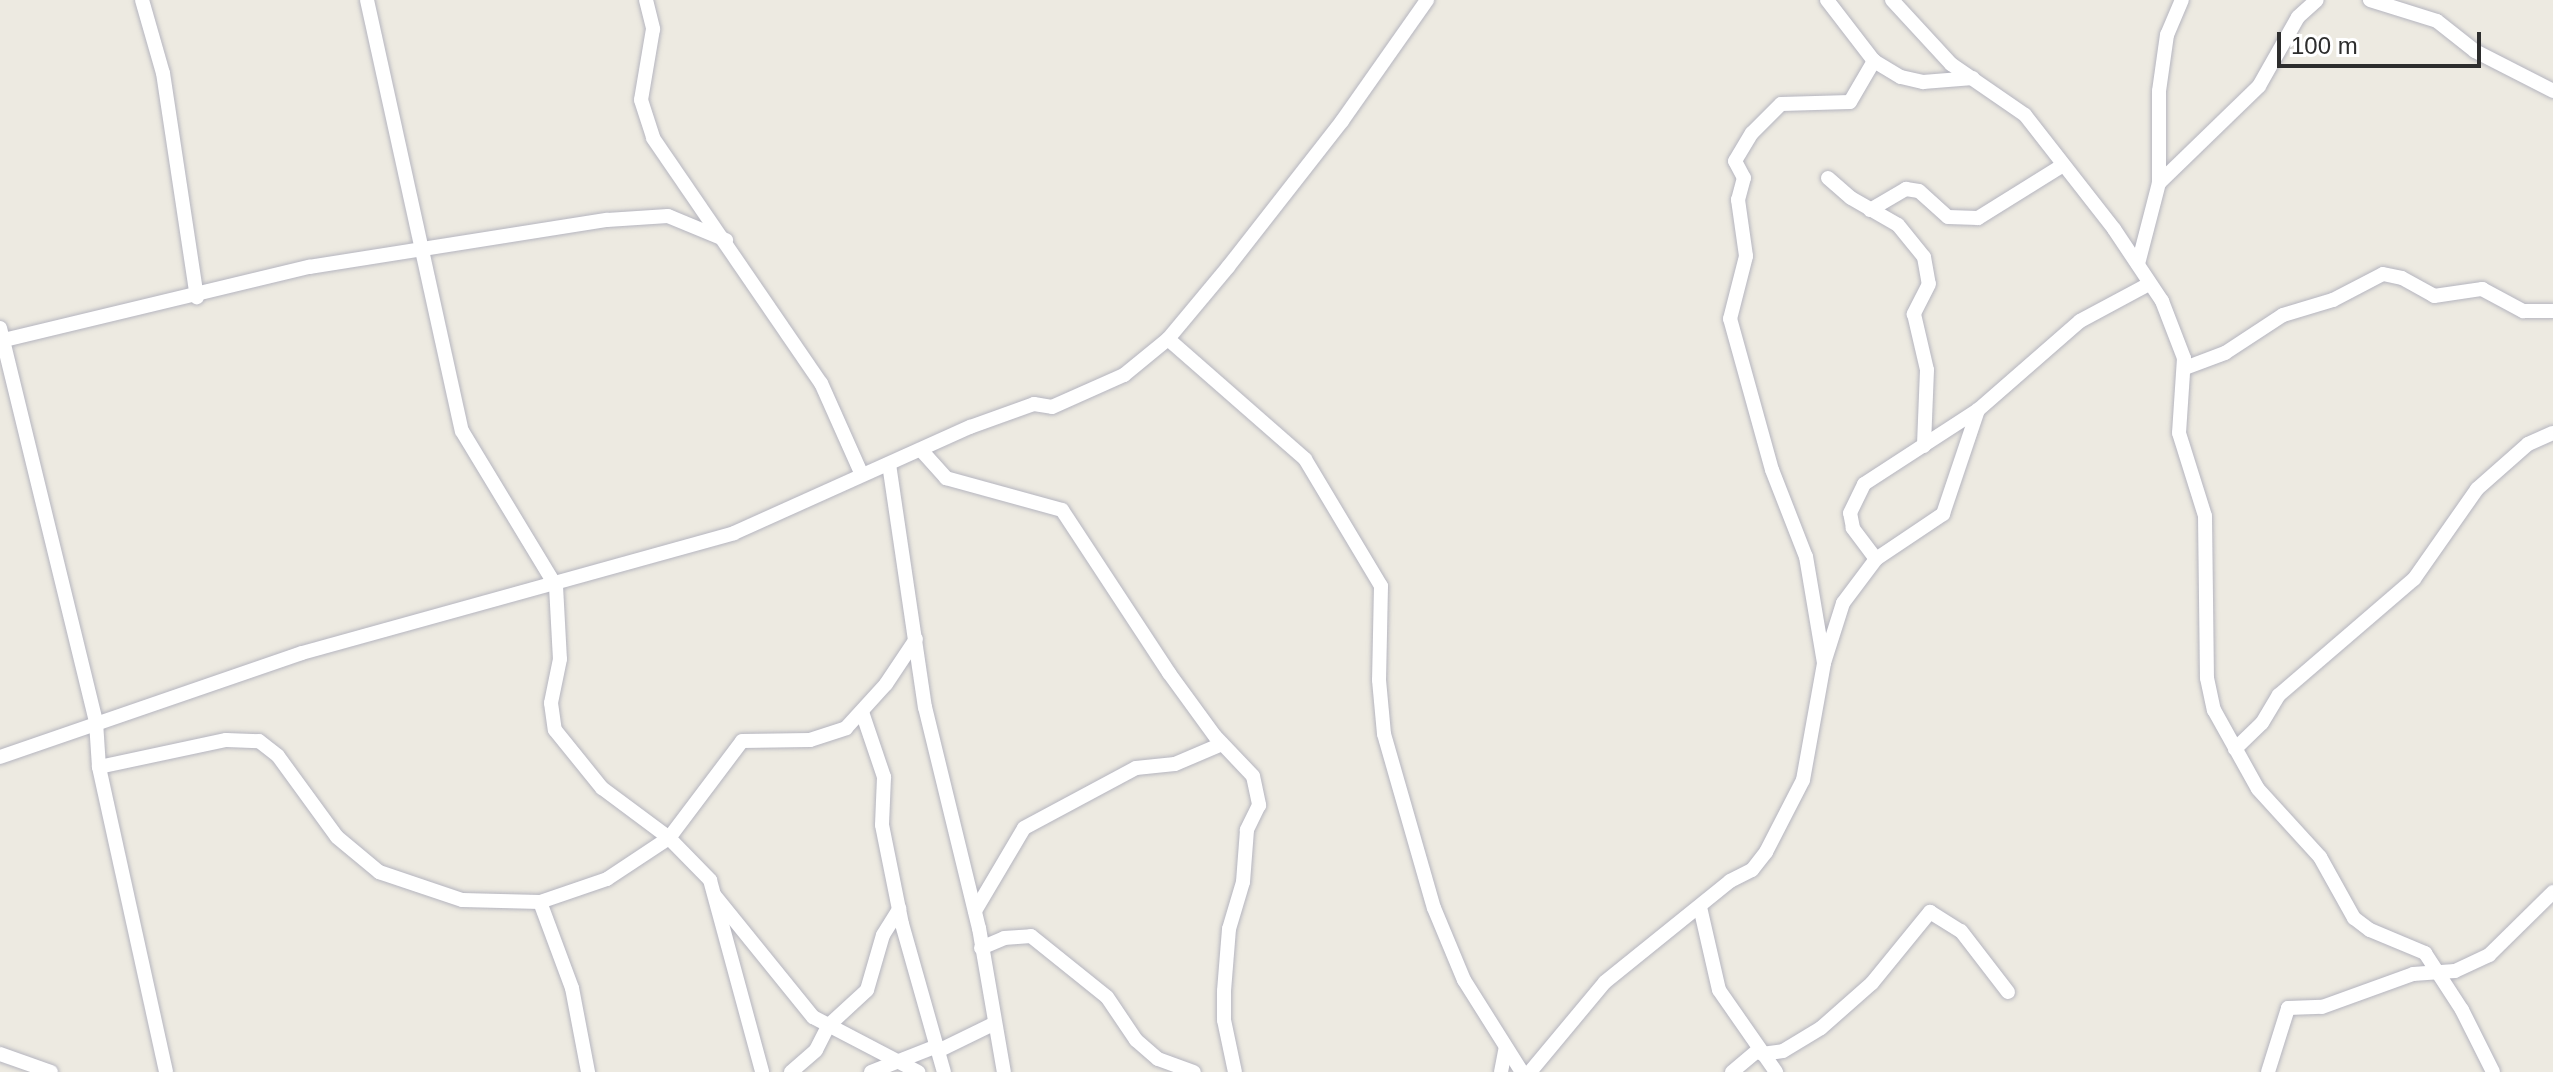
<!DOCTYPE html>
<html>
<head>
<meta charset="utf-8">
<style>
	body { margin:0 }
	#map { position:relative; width:2553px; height:1072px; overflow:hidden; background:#edeae1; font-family:Arial,sans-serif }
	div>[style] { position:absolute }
	.roads { filter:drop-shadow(0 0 2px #b5b5bf) drop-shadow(0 0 2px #b5b5bf) }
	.minor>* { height:14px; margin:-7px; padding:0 7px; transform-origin:7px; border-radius:7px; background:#fff }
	span { translate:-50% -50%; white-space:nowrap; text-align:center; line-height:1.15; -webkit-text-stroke:7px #fff; paint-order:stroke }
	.scale { position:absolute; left:2277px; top:32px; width:204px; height:36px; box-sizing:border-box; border:4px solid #2d2d2d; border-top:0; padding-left:10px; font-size:24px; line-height:28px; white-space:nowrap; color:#2d2d2d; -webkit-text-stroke:6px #fff; paint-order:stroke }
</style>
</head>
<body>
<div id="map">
	<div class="roads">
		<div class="minor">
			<div style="left:142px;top:0;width:76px;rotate:74deg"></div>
			<div style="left:163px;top:73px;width:227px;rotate:81.4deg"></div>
			<div style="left:367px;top:0;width:441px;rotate:77.6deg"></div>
			<div style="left:462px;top:431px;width:181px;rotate:58.8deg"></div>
			<div style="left:556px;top:586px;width:73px;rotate:86.9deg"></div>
			<div style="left:560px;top:659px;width:45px;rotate:101.6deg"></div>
			<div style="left:551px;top:703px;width:27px;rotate:82deg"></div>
			<div style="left:555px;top:730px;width:75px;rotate:51deg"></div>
			<div style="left:602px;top:788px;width:84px;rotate:36.7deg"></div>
			<div style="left:669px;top:838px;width:59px;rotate:45.7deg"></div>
			<div style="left:710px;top:880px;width:199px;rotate:74.8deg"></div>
			<div style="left:646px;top:0;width:30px;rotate:76deg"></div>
			<div style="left:653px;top:29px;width:72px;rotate:99.6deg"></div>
			<div style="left:641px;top:100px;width:40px;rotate:72deg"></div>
			<div style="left:653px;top:138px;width:297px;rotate:55.6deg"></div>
			<div style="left:821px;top:383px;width:98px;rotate:66deg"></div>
			<div style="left:1827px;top:0;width:77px;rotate:52.4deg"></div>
			<div style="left:1874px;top:61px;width:31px;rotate:31deg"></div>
			<div style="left:1901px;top:77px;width:23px;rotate:13deg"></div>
			<div style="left:1923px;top:82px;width:50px;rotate:-4.6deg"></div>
			<div style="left:1892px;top:0;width:87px;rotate:47.3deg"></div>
			<div style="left:1951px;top:64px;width:90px;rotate:34.6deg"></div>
			<div style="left:2025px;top:115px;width:145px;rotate:52deg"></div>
			<div style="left:2114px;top:229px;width:87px;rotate:56.3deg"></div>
			<div style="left:2162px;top:301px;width:61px;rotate:68.9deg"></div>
			<div style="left:2184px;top:358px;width:75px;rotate:93.8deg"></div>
			<div style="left:2179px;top:433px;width:87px;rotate:72.6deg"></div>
			<div style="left:2205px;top:516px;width:162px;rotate:89.3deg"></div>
			<div style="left:2207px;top:678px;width:33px;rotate:78deg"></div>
			<div style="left:2214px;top:710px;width:90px;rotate:60.9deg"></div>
			<div style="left:2258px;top:789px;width:92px;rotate:47.6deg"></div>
			<div style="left:2320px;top:857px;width:70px;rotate:60.9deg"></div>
			<div style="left:2354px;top:918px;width:20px;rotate:37deg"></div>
			<div style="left:2370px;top:930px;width:60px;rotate:22.7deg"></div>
			<div style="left:2425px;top:953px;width:68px;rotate:57deg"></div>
			<div style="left:2462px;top:1010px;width:69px;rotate:63.4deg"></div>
			<div style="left:2370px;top:0;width:70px;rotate:17.4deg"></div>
			<div style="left:2437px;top:21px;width:48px;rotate:38.3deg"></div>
			<div style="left:2475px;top:51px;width:88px;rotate:27.1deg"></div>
			<div style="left:1828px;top:178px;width:30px;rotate:41deg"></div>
			<div style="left:1851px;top:198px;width:54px;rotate:29.9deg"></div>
			<div style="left:1898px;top:225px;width:41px;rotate:50.9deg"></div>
			<div style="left:1924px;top:257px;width:27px;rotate:80deg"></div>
			<div style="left:1929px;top:284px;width:34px;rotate:117deg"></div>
			<div style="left:1914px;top:314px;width:57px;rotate:76.9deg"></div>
			<div style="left:1927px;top:370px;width:76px;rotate:92.3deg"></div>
			<div style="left:2159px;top:183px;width:92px;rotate:-90deg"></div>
			<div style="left:2159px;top:91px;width:57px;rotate:-81.9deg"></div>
			<div style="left:2167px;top:35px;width:38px;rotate:-67deg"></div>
			<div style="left:1870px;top:210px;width:42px;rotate:-30.3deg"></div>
			<div style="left:1906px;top:189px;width:13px;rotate:9deg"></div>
			<div style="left:1919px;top:191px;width:39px;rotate:42deg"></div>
			<div style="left:1948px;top:217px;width:30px;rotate:2deg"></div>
			<div style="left:1978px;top:218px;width:100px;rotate:-31.9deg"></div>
			<div style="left:2138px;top:264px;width:84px;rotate:-75.5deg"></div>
			<div style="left:2159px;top:183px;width:139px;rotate:-44.1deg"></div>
			<div style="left:2259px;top:86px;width:79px;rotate:-60.5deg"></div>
			<div style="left:2298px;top:17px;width:25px;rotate:-42deg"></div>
			<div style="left:0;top:328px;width:406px;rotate:76.3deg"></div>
			<div style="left:96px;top:722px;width:45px;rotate:86.2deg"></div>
			<div style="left:99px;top:767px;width:312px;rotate:77.6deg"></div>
			<div style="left:1168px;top:339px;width:182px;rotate:41.2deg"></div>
			<div style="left:1305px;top:459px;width:148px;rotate:59.1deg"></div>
			<div style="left:1381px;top:586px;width:94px;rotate:91.2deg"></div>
			<div style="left:1379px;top:680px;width:54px;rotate:84.7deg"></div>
			<div style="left:1384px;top:734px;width:181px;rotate:74deg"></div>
			<div style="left:1434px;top:908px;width:78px;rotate:67.4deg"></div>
			<div style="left:1464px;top:980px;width:109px;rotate:57.8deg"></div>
			<div style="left:0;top:341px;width:318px;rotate:-13.5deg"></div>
			<div style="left:309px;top:267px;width:302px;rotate:-9deg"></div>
			<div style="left:607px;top:220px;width:61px;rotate:-3.8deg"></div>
			<div style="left:668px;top:216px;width:63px;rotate:22.5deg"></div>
			<div style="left:2185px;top:368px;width:43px;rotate:-20.6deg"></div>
			<div style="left:2225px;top:353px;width:69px;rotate:-33.2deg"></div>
			<div style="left:2283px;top:315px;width:52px;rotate:-16.7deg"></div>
			<div style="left:2333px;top:300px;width:56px;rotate:-27.5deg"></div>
			<div style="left:2383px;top:274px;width:19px;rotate:12deg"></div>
			<div style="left:2402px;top:278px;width:37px;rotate:29deg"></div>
			<div style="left:2434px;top:296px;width:49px;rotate:-8.3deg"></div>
			<div style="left:2482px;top:289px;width:47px;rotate:28.2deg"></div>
			<div style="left:2523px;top:311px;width:30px"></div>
			<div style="left:921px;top:450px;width:38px;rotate:48deg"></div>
			<div style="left:946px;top:478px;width:120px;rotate:15.4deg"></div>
			<div style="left:1062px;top:510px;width:195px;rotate:56.7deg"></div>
			<div style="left:1169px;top:673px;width:78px;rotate:53.9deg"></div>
			<div style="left:1215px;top:736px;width:55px;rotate:46.5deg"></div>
			<div style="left:1253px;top:776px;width:30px;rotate:78deg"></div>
			<div style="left:1259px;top:805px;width:28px;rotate:116deg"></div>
			<div style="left:1247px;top:830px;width:52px;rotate:94.4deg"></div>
			<div style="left:1243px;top:882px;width:49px;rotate:106.6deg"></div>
			<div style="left:1229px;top:929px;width:62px;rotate:94.6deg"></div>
			<div style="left:1224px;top:991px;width:29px;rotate:90deg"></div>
			<div style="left:1224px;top:1020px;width:53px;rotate:78.1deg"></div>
			<div style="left:889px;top:464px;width:246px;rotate:81.6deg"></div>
			<div style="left:925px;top:707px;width:228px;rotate:76.3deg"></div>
			<div style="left:979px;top:928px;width:146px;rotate:80.2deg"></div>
			<div style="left:1876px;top:559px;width:39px;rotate:-127deg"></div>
			<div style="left:1853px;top:528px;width:15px;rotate:-101deg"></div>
			<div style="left:1850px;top:513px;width:32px;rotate:-64deg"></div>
			<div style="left:1864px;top:484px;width:136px;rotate:-33deg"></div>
			<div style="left:1978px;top:410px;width:135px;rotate:-41.1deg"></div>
			<div style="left:2080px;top:321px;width:78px;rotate:-28.2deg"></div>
			<div style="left:1824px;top:663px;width:108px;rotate:-99.6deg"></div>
			<div style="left:1806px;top:557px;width:93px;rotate:-111.3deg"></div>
			<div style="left:1772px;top:470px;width:157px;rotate:-105.5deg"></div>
			<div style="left:1730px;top:319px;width:65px;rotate:-75.7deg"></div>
			<div style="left:1746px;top:256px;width:57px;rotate:-98.1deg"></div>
			<div style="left:1738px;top:200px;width:23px;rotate:-75deg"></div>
			<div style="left:1744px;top:178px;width:19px;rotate:-118deg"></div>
			<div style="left:1735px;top:161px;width:33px;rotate:-59deg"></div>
			<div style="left:1752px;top:133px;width:41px;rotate:-45deg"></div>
			<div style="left:1781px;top:104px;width:69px;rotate:-1.7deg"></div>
			<div style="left:1850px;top:102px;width:48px;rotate:-59.7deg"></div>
			<div style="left:862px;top:712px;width:69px;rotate:71.3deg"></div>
			<div style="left:884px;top:777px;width:48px;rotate:92.4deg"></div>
			<div style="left:882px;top:825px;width:101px;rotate:78.6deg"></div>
			<div style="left:902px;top:924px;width:154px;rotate:74.2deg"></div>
			<div style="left:2235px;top:749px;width:37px;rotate:-44deg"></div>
			<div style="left:2262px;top:723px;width:33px;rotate:-59deg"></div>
			<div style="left:2279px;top:695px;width:178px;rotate:-40.7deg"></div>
			<div style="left:2414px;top:579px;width:110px;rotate:-55deg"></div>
			<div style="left:2477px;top:489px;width:68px;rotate:-41.4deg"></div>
			<div style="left:2528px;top:444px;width:27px;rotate:-24deg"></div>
			<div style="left:0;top:757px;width:319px;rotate:-19deg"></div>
			<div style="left:302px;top:653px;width:448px;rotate:-15.5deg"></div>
			<div style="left:734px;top:533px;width:259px;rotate:-24.2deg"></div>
			<div style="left:970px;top:427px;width:68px;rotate:-19.8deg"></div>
			<div style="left:1034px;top:404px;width:18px;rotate:9deg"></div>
			<div style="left:1052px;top:407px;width:79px;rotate:-24deg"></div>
			<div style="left:1124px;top:375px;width:57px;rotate:-39.3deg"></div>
			<div style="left:1168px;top:339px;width:94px;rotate:-50.2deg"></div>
			<div style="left:1228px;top:267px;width:185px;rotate:-52deg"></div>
			<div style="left:1342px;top:121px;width:148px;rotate:-54.9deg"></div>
			<div style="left:99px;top:767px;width:130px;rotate:-12deg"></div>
			<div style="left:226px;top:740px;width:33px;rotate:2deg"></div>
			<div style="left:259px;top:741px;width:24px;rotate:38deg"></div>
			<div style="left:278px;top:756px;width:100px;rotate:53.9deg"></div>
			<div style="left:337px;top:837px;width:55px;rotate:39.8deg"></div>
			<div style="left:379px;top:872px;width:88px;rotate:18.6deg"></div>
			<div style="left:462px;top:900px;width:78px;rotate:1.5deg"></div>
			<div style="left:540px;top:902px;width:71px;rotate:-18.9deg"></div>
			<div style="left:607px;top:879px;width:74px;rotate:-33.5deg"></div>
			<div style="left:669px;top:838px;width:121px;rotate:-53deg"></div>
			<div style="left:742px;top:741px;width:68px;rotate:-0.8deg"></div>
			<div style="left:810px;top:740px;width:38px;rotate:-18deg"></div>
			<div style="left:846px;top:728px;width:59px;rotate:-47.7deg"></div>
			<div style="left:886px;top:684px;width:54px;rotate:-56.3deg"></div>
			<div style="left:715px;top:896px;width:156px;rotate:51deg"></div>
			<div style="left:813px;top:1017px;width:119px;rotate:27.6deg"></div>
			<div style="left:540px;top:902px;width:92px;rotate:69.6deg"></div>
			<div style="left:572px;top:988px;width:86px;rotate:79.2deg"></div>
			<div style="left:1700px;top:907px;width:85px;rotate:77.1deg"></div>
			<div style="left:1719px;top:990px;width:100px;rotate:55.2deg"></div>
			<div style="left:975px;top:911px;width:96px;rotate:-59.4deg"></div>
			<div style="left:1024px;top:828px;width:127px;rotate:-28.2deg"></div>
			<div style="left:1136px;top:768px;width:39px;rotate:-6deg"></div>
			<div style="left:1175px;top:764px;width:51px;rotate:-23.1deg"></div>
			<div style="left:981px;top:948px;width:25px;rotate:-23deg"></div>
			<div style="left:1004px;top:938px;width:27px;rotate:-4deg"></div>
			<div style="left:1031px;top:936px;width:97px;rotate:38.8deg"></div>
			<div style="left:1107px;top:997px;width:52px;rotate:56deg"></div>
			<div style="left:1136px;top:1040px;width:29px;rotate:41deg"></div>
			<div style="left:1158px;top:1059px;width:38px;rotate:20deg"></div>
			<div style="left:938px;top:1051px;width:61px;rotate:-26.1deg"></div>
			<div style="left:0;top:1054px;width:54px;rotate:19.4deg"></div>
			<div style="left:1762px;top:1054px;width:21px;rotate:-8deg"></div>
			<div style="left:1783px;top:1051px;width:44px;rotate:-31.2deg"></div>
			<div style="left:1821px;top:1028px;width:68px;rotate:-41.4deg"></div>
			<div style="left:1872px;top:983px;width:92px;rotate:-50.8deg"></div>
			<div style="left:1930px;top:912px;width:36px;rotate:32deg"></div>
			<div style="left:1961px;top:931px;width:77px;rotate:52.4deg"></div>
			<div style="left:791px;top:1072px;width:33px;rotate:-41deg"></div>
			<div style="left:816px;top:1050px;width:27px;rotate:-63deg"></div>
			<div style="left:828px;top:1026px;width:53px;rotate:-42.7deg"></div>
			<div style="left:867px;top:990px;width:57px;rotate:-73.8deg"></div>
			<div style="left:883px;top:935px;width:31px;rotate:-58deg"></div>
			<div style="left:871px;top:1072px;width:71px;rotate:-21.5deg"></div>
			<div style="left:1501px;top:1072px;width:25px;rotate:-79deg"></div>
			<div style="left:1530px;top:1072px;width:117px;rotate:-50.2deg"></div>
			<div style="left:1605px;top:982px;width:161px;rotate:-38.9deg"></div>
			<div style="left:1730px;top:881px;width:25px;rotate:-27deg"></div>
			<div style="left:1752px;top:870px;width:23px;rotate:-52deg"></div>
			<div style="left:1766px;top:852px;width:81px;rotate:-62.8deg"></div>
			<div style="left:1803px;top:780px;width:119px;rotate:-79.8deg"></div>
			<div style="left:1824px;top:663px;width:63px;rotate:-72.4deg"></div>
			<div style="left:1843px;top:603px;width:55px;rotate:-53.1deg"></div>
			<div style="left:1876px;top:559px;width:81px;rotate:-33.9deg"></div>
			<div style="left:1943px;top:514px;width:110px;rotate:-71.4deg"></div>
			<div style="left:1732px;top:1072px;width:34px;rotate:-40deg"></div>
			<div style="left:2268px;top:1072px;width:67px;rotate:-72.6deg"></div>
			<div style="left:2288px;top:1008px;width:34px;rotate:-2deg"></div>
			<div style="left:2322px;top:1007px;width:97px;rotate:-19.9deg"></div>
			<div style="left:2413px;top:974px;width:42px;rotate:-4.1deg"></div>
			<div style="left:2455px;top:971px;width:38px;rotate:-25deg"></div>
			<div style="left:2489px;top:955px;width:90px;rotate:-44.5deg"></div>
		</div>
	</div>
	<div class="scale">100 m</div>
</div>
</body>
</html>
